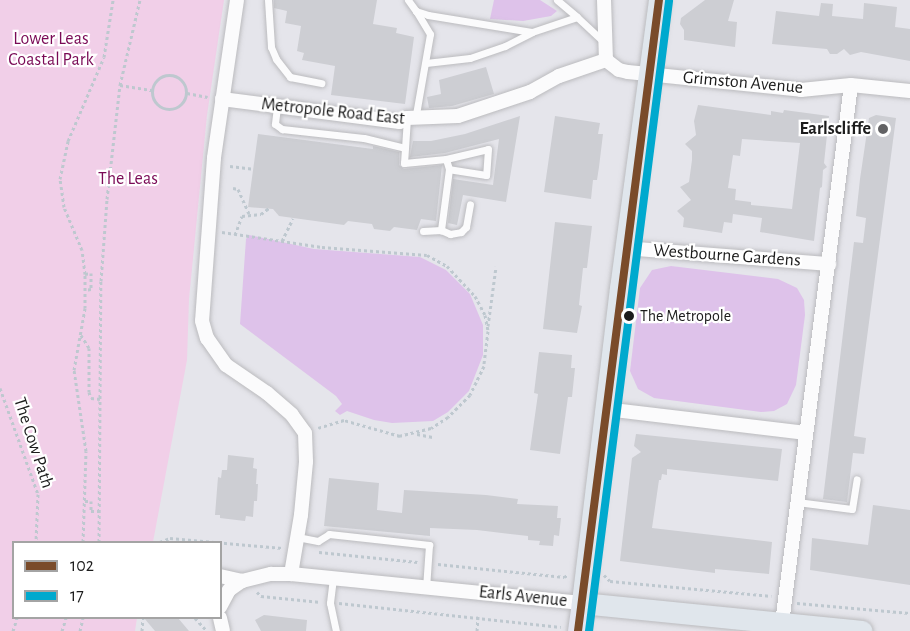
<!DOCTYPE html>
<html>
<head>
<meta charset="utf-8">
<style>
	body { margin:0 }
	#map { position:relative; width:910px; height:631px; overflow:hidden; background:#e5e5eb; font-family:"Alegreya Sans",sans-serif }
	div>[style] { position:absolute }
	.grass>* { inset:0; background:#dec2ea }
	.park>* { inset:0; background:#f1cfe8 }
	.building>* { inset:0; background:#cdced3 }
	.path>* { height:3px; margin-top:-1.5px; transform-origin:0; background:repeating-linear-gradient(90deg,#bec8cf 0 3px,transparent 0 6px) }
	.path>.ring { margin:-1.5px; padding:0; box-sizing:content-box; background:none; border:3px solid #bec8cf; border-radius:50% }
	.roads { filter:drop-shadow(0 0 2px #bbbbbe) drop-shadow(0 0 2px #bbbbbe) }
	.service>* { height:7px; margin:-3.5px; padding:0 3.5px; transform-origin:3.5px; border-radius:3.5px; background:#fbfbfc }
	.minor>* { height:14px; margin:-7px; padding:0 7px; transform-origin:7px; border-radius:7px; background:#fbfbfc }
	.primary>* { height:21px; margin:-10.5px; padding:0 10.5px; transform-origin:10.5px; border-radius:10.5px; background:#e3e5f0 }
	.trunk>* { height:21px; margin:-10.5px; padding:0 10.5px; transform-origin:10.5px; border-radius:10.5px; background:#e0e6ec }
	.bus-1>* { height:8px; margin:-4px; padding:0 4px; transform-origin:4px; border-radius:4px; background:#7a4b2a }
	.bus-2>* { height:8px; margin:-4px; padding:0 4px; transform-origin:4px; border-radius:4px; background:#00a9ce }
	.dots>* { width:16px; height:16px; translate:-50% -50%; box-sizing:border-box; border:3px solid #fff; border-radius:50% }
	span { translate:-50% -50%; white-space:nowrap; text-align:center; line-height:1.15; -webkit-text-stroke:4.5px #fff; paint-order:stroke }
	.bus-label { font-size:16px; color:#1c1c1c }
	.left { translate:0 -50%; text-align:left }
	.park-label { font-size:18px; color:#7a0a56 }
	.street-label { font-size:18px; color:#1c1c1c }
	.poi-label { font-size:18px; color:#1c1c1c; font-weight:700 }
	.right { translate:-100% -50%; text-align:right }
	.legend { position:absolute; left:12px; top:541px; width:210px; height:78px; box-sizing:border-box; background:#fff; border:2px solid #a4a4a4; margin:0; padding:8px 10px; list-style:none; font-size:18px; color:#1c1c1c }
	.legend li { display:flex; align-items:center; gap:12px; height:30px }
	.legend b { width:30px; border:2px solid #a4a4a4 }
</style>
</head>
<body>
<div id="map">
	<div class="grass">
		<div style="clip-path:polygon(494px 0,540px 0,557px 11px,551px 16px,523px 21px,490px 19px)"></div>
		<div style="clip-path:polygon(249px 235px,314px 249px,420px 257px,446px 270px,470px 294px,483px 325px,483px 355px,469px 391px,448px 412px,433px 421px,392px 423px,374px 420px,347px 411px,340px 415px,335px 411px,342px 404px,336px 396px,240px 324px,246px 239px)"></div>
		<div style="clip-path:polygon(671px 266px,778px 279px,797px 288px,804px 300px,805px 315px,796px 385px,787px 404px,774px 411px,761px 412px,654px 398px,638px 389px,630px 371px,640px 288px,652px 270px)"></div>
	</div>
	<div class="park">
		<div style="clip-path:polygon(0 0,224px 0,207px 115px,189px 299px,187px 360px,153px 542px,14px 542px,14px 618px,137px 618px,135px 631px,0 631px)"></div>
	</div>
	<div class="building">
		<div style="clip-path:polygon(274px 0,377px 0,373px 24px,397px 28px,396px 33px,414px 37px,405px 104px,331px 95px,335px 66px,302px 60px,304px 53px,297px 51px,301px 26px,285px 23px,287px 11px,274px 8px)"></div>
		<div style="clip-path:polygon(705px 0,734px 0,728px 21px,737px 22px,735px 47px,684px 40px,684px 30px,680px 24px,681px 18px)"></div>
		<div style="clip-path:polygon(821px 3px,833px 4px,832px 16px,863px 19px,864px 3px,897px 7px,895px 27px,910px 29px,910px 61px,861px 52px,850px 55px,844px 49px,837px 54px,830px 54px,827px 49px,772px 44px,776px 11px,819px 16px)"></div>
		<div style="clip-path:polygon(486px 67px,494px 94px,452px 106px,429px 108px,427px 97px,441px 94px,439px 80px)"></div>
		<div style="clip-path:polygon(evenodd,698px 105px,771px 115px,771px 111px,783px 113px,784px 110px,829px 116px,824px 163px,827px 167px,823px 170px,822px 187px,820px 188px,814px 241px,760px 232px,762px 218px,733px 214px,732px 223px,724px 222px,722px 233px,683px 227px,684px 218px,677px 211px,691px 200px,680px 187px,689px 182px,692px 160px,692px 151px,685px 144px,696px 135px,694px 121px,698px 105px,742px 139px,800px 143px,792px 209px,751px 205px,751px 202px,735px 200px,736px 189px,728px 188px,733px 155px,740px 156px,742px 139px)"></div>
		<div style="clip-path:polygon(876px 115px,896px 118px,854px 436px,866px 438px,864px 454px,853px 453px,847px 502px,823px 499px,854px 242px,863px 243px,866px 218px,856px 216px,860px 179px,869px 118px)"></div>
		<div style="clip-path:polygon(520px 116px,506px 202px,463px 195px,457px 225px,448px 223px,453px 179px,493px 185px,499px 139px,445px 153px,410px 157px,413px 141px,431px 141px,465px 134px)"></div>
		<div style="clip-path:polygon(555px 116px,600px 123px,598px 134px,603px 134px,599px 167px,597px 180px,593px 180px,591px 199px,544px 192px)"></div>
		<div style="clip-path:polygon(258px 134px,373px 149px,373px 146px,399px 152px,399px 165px,404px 169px,442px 165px,436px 221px,421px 219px,417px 230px,394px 227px,390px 231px,374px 229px,372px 224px,348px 221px,344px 225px,279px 216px,273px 209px,248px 207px)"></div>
		<div style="clip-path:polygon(555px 222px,592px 226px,587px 268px,583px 268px,579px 305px,582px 306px,577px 333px,543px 329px)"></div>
		<div style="clip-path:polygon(539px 352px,572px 355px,571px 368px,575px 368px,572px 397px,568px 397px,560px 454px,530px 450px,538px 394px,534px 393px)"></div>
		<div style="clip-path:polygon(636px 434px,782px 449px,778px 481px,667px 469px,667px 475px,662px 474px,661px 480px,659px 480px,652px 528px,772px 542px,769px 574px,715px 569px,715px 573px,620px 561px,632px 458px,641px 452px,634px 446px)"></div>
		<div style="clip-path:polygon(228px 455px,254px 458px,253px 468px,257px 469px,256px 484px,258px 484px,257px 501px,254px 501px,253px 517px,246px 516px,245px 521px,220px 518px,220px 515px,215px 515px,218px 477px,221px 478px,222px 470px,227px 470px)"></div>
		<div style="clip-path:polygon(329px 478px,379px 483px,377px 510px,402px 513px,404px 490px,486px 495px,518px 499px,517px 504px,558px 506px,557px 518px,561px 518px,559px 536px,554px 535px,553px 546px,539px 545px,540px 541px,528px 540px,528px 536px,477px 530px,430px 528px,430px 536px,324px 526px)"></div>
		<div style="clip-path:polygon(873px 505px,910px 510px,910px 585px,810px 570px,812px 538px,868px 545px)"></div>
		<div style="clip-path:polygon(264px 615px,307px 620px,306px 631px,261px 631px,255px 620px)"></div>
		<div style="clip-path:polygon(144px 618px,178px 618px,189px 631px,155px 631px)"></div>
	</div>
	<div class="path">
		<div class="ring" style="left:152px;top:75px;width:31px;height:31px"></div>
		<div style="left:120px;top:85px;width:33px;rotate:9deg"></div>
		<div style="left:187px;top:93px;width:21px;rotate:11deg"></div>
		<div style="left:230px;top:166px;width:23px;rotate:7deg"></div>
		<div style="left:233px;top:188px;width:5px;rotate:11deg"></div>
		<div style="left:238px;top:189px;width:27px;rotate:66deg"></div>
		<div style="left:222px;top:232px;width:101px;rotate:8.5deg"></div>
		<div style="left:322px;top:247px;width:105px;rotate:4.4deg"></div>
		<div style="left:427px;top:255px;width:23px;rotate:29deg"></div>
		<div style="left:447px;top:266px;width:41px;rotate:47deg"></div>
		<div style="left:475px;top:296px;width:21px;rotate:62deg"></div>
		<div style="left:485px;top:315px;width:16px;rotate:79deg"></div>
		<div style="left:488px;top:331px;width:35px;rotate:97deg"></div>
		<div style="left:484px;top:366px;width:32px;rotate:116deg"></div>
		<div style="left:470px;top:395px;width:31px;rotate:135deg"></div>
		<div style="left:448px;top:417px;width:20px;rotate:147deg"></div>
		<div style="left:431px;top:428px;width:32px;rotate:166deg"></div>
		<div style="left:400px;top:436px;width:58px;rotate:-164.1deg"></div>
		<div style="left:344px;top:420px;width:27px;rotate:163deg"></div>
		<div style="left:235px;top:235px;width:20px;rotate:-70deg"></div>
		<div style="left:242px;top:216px;width:19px;rotate:-6deg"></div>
		<div style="left:261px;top:214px;width:10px;rotate:-37deg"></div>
		<div style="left:282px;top:241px;width:25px;rotate:-64deg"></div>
		<div style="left:85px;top:274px;width:6px;rotate:-9deg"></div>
		<div style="left:91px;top:273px;width:16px;rotate:90deg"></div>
		<div style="left:91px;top:289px;width:6px;rotate:171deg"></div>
		<div style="left:488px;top:326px;width:60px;rotate:-82.3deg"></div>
		<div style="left:81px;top:335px;width:15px;rotate:58deg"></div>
		<div style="left:89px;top:348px;width:44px;rotate:90deg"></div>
		<div style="left:89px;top:392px;width:6px;rotate:72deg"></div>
		<div style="left:91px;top:398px;width:9px;rotate:6deg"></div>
		<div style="left:0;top:388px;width:113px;rotate:70.3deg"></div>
		<div style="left:38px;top:494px;width:48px;rotate:92.4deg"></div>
		<div style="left:417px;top:434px;width:16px;rotate:11deg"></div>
		<div style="left:85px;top:501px;width:6px"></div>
		<div style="left:91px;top:501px;width:10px;rotate:90deg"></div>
		<div style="left:91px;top:511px;width:9px"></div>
		<div style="left:83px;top:542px;width:91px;rotate:-88.1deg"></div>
		<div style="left:86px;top:451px;width:82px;rotate:-98.4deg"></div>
		<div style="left:74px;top:370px;width:63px;rotate:-79.9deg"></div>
		<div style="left:85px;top:308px;width:34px;rotate:-90deg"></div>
		<div style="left:85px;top:274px;width:24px;rotate:-97deg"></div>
		<div style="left:82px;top:250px;width:47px;rotate:-112.7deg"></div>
		<div style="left:64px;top:207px;width:28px;rotate:-98deg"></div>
		<div style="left:60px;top:179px;width:39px;rotate:-78deg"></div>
		<div style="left:68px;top:141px;width:91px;rotate:-66.8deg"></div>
		<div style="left:104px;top:57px;width:58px;rotate:-81deg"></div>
		<div style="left:99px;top:542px;width:261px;rotate:-89.6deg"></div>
		<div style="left:101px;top:281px;width:82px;rotate:-85.8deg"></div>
		<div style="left:107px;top:199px;width:115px;rotate:-83.5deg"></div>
		<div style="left:120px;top:85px;width:87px;rotate:-76.8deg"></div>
		<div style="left:160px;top:542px;width:11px;rotate:-22deg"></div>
		<div style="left:170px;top:538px;width:113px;rotate:5.1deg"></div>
		<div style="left:319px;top:552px;width:99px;rotate:5.8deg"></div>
		<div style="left:438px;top:564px;width:127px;rotate:5.9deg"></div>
		<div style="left:564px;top:577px;width:4px;rotate:-27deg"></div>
		<div style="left:604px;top:575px;width:8px;rotate:45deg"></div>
		<div style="left:610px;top:581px;width:162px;rotate:5.3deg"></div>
		<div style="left:257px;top:592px;width:6px;rotate:45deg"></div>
		<div style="left:261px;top:596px;width:60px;rotate:5.7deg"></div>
		<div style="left:339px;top:603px;width:223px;rotate:6.2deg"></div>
		<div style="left:797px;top:603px;width:113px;rotate:5.1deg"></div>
		<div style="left:195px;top:618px;width:18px;rotate:47deg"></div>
		<div style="left:13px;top:631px;width:14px;rotate:-73deg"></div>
		<div style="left:62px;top:631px;width:14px;rotate:-73deg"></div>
		<div style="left:80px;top:631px;width:13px;rotate:-77deg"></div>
		<div style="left:142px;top:631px;width:13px;rotate:-86deg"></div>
		<div style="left:477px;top:631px;width:15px;rotate:-86deg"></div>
	</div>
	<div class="roads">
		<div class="service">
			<div style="left:268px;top:0;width:47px;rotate:86.3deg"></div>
			<div style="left:271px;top:47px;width:13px;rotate:67deg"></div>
			<div style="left:276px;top:59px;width:23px;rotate:52deg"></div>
			<div style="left:290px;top:77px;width:32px;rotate:11deg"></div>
			<div style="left:408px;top:0;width:14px;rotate:54deg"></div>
			<div style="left:416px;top:11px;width:13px;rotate:18deg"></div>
			<div style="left:428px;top:15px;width:105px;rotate:9.3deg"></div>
			<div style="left:557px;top:0;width:26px;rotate:40deg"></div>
			<div style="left:426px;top:63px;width:44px;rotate:-6.5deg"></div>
			<div style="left:470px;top:58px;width:37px;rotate:-19deg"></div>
			<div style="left:505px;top:46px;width:30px;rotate:-27deg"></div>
			<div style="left:532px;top:32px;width:47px;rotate:-18.4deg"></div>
			<div style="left:577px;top:17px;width:37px;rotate:43deg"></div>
			<div style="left:277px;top:107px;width:17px;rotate:97deg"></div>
			<div style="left:275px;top:124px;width:9px;rotate:36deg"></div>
			<div style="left:282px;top:129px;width:82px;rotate:6.3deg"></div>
			<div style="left:364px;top:138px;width:42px;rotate:13.7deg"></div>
			<div style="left:407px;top:118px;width:45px;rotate:93.8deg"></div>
			<div style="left:404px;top:163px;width:42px;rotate:-5.4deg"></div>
			<div style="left:446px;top:159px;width:43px;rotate:-13.4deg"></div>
			<div style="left:488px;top:149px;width:26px;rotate:94deg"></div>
			<div style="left:486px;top:175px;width:37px;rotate:-171deg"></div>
			<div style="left:449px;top:169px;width:10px;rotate:-107deg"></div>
			<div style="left:415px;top:120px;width:87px;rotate:-80.1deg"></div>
			<div style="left:430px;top:34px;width:27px;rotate:-121deg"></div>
			<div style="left:449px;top:169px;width:62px;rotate:97.5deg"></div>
			<div style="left:441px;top:230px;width:10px;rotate:24deg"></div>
			<div style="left:450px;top:234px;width:11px;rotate:-10deg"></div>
			<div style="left:461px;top:232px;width:7px;rotate:-45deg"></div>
			<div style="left:466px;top:227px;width:23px;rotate:-80deg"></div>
			<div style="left:423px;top:231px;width:18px;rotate:-3deg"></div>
			<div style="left:797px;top:502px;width:55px;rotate:7.3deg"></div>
			<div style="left:852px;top:509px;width:30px;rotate:-81deg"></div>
			<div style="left:297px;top:537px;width:21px;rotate:11deg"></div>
			<div style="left:318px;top:541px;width:13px;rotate:-32deg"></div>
			<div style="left:329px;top:534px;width:101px;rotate:6.3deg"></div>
			<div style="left:429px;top:545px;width:43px;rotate:94deg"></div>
			<div style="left:333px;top:578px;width:25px;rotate:97deg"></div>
			<div style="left:330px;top:603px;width:29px;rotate:78deg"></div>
		</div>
		<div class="minor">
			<div style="left:237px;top:0;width:160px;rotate:98.3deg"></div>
			<div style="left:214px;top:158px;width:163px;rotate:94.2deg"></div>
			<div style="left:202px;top:321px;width:18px;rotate:74deg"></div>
			<div style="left:207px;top:338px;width:33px;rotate:55deg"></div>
			<div style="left:226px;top:365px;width:50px;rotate:34.3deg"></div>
			<div style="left:267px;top:393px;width:33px;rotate:41deg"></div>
			<div style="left:292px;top:415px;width:22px;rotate:54deg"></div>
			<div style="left:305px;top:433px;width:29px;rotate:88deg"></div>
			<div style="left:306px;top:462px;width:53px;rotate:95.4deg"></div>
			<div style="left:301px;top:515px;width:60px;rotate:99.6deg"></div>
			<div style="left:604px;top:0;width:60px;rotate:88.1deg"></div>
			<div style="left:222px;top:99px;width:179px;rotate:7.4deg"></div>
			<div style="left:400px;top:122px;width:8px;rotate:-30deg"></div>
			<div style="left:407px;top:118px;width:51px;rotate:-2.2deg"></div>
			<div style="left:458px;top:116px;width:76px;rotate:-18.4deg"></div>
			<div style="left:530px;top:92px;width:33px;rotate:-29deg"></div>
			<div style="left:559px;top:76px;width:50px;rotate:-18.8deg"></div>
			<div style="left:606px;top:60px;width:16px;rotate:38deg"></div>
			<div style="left:619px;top:70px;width:9px;rotate:13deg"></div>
			<div style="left:628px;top:72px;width:174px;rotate:5.9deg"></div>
			<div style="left:801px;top:90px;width:50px;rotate:-5.7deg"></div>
			<div style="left:851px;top:85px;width:59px;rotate:5.8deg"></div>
			<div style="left:625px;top:248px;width:205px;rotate:4.5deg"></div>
			<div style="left:605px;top:409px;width:202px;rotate:6.8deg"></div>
			<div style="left:220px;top:576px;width:23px;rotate:13deg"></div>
			<div style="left:242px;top:581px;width:30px;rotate:-14deg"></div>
			<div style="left:271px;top:574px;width:20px"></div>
			<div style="left:291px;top:574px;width:292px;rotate:5.7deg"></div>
			<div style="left:220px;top:607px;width:19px;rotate:-62deg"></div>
			<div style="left:229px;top:590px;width:16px;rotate:-35deg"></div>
			<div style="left:220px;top:618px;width:13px;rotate:77deg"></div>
			<div style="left:782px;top:623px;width:542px;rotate:-82.69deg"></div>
		</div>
		<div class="primary">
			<div style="left:578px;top:631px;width:28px;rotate:-82deg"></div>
		</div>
		<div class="trunk">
			<div style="left:659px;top:0;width:291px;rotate:97.7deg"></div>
			<div style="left:620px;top:288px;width:317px;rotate:96.9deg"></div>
			<div style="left:582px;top:603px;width:281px;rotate:5.7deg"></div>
		</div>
	</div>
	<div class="bus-1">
		<div style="left:578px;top:631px;width:636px;rotate:-82.69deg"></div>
	</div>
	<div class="bus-2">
		<div style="left:589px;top:631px;width:635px;rotate:-82.76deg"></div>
	</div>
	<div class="dots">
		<div style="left:883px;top:129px;background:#626264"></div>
		<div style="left:629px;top:316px;background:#1c1c1c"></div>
	</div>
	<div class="bus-label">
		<span class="left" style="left:640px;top:316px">The Metropole</span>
	</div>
	<div class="park-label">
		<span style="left:51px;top:50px">Lower Leas<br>Coastal Park</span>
		<span style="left:128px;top:179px">The Leas</span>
	</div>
	<div class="street-label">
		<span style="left:743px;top:83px;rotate:5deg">Grimston Avenue</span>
		<span style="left:333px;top:112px;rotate:6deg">Metropole Road East</span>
		<span style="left:727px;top:256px;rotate:4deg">Westbourne Gardens</span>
		<span style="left:33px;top:443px;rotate:72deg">The Cow Path</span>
		<span style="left:523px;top:597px;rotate:6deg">Earls Avenue</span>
	</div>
	<div class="poi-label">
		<span class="right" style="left:871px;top:129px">Earlscliffe</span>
	</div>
	<ul class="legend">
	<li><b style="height:8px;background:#7a4b2a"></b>102</li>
	<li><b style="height:8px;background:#00a9ce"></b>17</li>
	</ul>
</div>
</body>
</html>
